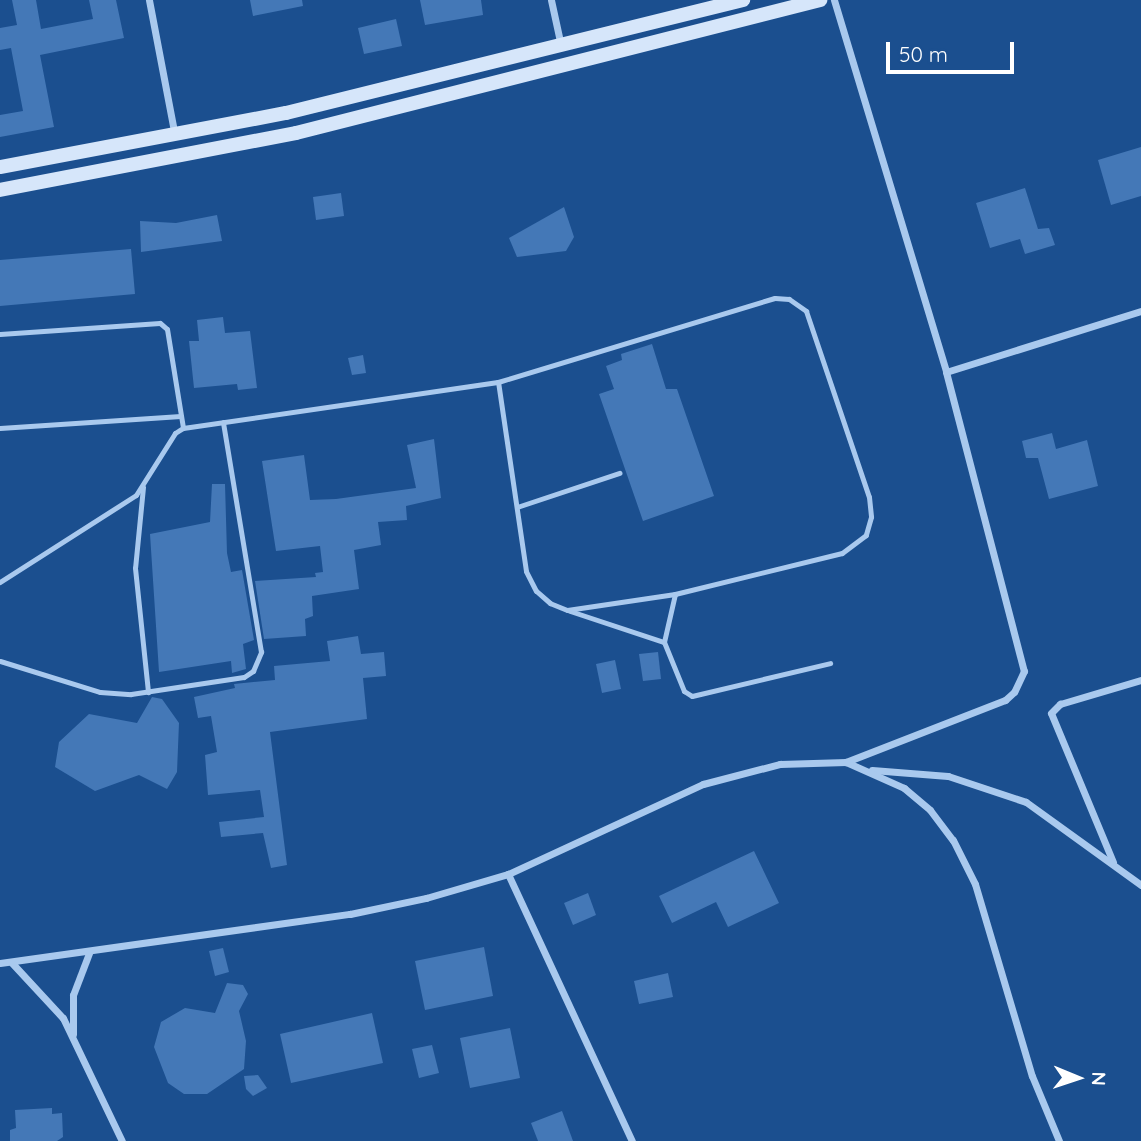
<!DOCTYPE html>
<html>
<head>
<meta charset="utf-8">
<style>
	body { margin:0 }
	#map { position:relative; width:1141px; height:1141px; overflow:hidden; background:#1b4f8f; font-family:Quicksand,sans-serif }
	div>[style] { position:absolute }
	.building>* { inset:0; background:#4478b7 }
	.lane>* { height:5px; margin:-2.5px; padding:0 2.5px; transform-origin:2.5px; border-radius:2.5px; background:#a9c9ee }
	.street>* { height:7px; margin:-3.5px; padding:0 3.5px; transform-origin:3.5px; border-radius:3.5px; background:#a9c9ee }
	.secondary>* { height:14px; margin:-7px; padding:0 7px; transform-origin:7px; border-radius:7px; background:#d6e6fa }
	span { translate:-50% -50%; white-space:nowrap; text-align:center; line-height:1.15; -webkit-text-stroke:5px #1b4f8f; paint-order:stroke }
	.north { position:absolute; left:1043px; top:1043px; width:70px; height:70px; -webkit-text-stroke:5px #1b4f8f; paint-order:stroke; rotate:92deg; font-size:19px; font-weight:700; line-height:28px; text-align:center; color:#fff }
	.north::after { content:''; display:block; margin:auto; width:24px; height:32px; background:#fff; clip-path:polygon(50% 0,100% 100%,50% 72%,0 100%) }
	.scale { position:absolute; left:886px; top:42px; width:128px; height:32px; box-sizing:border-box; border:4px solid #fff; border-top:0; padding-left:9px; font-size:21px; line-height:24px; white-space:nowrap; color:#fff; -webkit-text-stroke:5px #1b4f8f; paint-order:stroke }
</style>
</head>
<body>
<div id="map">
	<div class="building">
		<div style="clip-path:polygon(12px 0,36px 0,41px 29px,93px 19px,89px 0,116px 0,124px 38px,40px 55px,54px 127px,0 137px,0 115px,23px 111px,11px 48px,0 50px,0 28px,17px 25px)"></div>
		<div style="clip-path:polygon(250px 0,302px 0,303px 6px,253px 16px)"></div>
		<div style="clip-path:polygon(420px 0,481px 0,483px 15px,425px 25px)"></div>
		<div style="clip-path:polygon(396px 19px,402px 46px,364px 54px,358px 28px)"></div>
		<div style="clip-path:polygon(1141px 147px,1141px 196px,1111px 205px,1098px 160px)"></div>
		<div style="clip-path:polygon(1025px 188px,1038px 229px,1049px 228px,1055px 245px,1025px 254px,1020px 239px,990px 248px,976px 203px)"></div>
		<div style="clip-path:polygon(341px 193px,344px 216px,316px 220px,313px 197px)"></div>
		<div style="clip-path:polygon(564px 207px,574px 237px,566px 251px,517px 257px,509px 238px)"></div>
		<div style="clip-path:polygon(217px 215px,222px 241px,141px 252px,140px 221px,176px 223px)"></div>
		<div style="clip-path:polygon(131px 249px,135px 294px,0 306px,0 260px)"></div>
		<div style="clip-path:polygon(223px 317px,225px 333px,250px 331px,257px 388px,238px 390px,237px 384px,194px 388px,189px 341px,199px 341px,197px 320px)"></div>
		<div style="clip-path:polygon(652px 344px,666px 389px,677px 389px,714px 496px,643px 521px,599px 394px,614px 389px,606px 366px,622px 360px,621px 354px)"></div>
		<div style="clip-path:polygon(363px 355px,366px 373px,352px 375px,348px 358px)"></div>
		<div style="clip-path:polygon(1052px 433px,1056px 449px,1087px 440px,1098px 486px,1049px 499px,1038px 458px,1026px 458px,1022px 441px)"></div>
		<div style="clip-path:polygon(434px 439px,441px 498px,406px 506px,407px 520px,378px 522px,381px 545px,354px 550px,359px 589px,312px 596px,313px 616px,305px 619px,306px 636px,264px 639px,255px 581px,316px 577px,315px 573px,323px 572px,320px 546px,276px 551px,262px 461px,304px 455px,310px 500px,336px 499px,416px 488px,407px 445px)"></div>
		<div style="clip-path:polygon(212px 484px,225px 484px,227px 553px,231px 572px,242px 570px,254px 640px,243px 644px,246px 669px,232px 673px,231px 661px,159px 672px,150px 534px,210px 522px)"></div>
		<div style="clip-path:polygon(358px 636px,361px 654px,384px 652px,386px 676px,363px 678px,367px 719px,270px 732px,287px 865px,271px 868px,263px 833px,221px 837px,219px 822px,264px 817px,260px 790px,208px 795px,205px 755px,217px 752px,211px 716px,198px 718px,194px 697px,235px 688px,234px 684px,275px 680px,274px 666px,330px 661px,327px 641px)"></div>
		<div style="clip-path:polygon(658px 652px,661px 679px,643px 681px,639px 654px)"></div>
		<div style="clip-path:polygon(615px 660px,621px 689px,602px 693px,596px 664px)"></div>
		<div style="clip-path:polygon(152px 697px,162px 699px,179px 723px,177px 772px,167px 789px,139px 775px,95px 791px,55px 767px,59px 742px,89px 714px,137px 723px)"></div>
		<div style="clip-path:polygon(754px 851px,779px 903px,728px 927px,716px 902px,672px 923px,659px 896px)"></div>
		<div style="clip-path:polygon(588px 893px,596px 915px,573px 925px,564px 903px)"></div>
		<div style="clip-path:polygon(484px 947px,493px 996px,425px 1010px,415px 961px)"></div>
		<div style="clip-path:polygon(223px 948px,229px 972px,215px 976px,209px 951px)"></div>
		<div style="clip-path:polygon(668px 973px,673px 997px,639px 1004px,634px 981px)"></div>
		<div style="clip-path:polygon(227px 983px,243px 985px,248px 994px,239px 1011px,246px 1041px,244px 1069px,207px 1094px,184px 1094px,168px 1083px,154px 1047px,161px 1022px,185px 1008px,215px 1013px)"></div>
		<div style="clip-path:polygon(372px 1013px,383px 1063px,291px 1083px,280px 1034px)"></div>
		<div style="clip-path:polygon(510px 1028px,520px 1078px,470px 1088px,460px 1038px)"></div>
		<div style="clip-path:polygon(432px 1045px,439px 1073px,419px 1078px,412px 1049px)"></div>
		<div style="clip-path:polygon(258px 1075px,267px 1088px,253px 1096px,246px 1089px,244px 1076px)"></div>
		<div style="clip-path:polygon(52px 1108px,52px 1114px,62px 1113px,63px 1137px,57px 1141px,10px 1141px,10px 1130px,16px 1128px,15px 1110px)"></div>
		<div style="clip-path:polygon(562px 1111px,573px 1141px,538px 1141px,531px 1123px)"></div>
	</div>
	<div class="lane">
		<div style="left:0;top:334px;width:160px;rotate:-3.9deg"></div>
		<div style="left:160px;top:323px;width:9px;rotate:41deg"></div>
		<div style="left:167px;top:329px;width:100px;rotate:80.8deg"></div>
		<div style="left:0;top:428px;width:181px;rotate:-3.8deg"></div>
		<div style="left:143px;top:487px;width:81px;rotate:95.6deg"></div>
		<div style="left:135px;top:568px;width:125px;rotate:84deg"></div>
		<div style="left:517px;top:507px;width:108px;rotate:-18.4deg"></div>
		<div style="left:0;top:582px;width:161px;rotate:-32.6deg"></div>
		<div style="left:136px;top:495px;width:73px;rotate:-57.8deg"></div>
		<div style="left:175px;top:433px;width:9px;rotate:-32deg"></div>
		<div style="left:183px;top:428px;width:318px;rotate:-8.3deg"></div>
		<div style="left:498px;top:382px;width:289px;rotate:-16.9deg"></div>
		<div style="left:775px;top:298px;width:14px;rotate:4deg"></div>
		<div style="left:789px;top:299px;width:21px;rotate:35deg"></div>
		<div style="left:806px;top:311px;width:196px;rotate:71.3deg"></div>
		<div style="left:869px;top:497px;width:20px;rotate:84deg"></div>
		<div style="left:871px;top:517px;width:19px;rotate:106deg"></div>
		<div style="left:866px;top:535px;width:30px;rotate:143deg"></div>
		<div style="left:842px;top:553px;width:172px;rotate:166.2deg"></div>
		<div style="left:675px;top:594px;width:109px;rotate:171.6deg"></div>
		<div style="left:567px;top:610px;width:18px;rotate:-158deg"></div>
		<div style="left:550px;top:603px;width:18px;rotate:-139deg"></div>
		<div style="left:536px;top:591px;width:22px;rotate:-117deg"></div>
		<div style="left:526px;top:571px;width:191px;rotate:-98.4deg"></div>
		<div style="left:675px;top:594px;width:49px;rotate:102.9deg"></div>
		<div style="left:664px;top:642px;width:53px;rotate:67.8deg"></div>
		<div style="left:684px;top:691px;width:9px;rotate:32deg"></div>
		<div style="left:692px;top:696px;width:142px;rotate:-13.4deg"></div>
		<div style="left:570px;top:611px;width:99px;rotate:18.3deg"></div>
		<div style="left:0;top:661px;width:105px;rotate:17.2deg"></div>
		<div style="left:100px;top:692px;width:31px;rotate:4deg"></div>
		<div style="left:131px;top:694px;width:114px;rotate:-8.6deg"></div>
		<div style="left:244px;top:677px;width:11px;rotate:-34deg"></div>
		<div style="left:253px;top:671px;width:21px;rotate:-67deg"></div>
		<div style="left:261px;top:652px;width:233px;rotate:-99.4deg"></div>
	</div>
	<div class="street">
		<div style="left:149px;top:0;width:138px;rotate:79.2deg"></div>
		<div style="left:551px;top:0;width:47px;rotate:77.7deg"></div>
		<div style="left:834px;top:0;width:388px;rotate:73.2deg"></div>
		<div style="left:946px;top:372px;width:309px;rotate:75.4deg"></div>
		<div style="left:1024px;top:671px;width:23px;rotate:115deg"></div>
		<div style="left:1014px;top:692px;width:12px;rotate:138deg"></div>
		<div style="left:1005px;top:700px;width:171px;rotate:158.7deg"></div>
		<div style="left:946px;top:372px;width:204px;rotate:-17.4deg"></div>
		<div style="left:872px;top:770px;width:76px;rotate:4.5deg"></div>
		<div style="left:948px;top:776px;width:82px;rotate:18.4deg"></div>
		<div style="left:1026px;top:802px;width:142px;rotate:35.8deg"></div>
		<div style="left:1113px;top:862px;width:161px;rotate:-112.6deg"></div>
		<div style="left:1051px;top:713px;width:13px;rotate:-45deg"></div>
		<div style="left:1060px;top:704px;width:84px;rotate:-16.5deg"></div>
		<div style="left:508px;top:874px;width:294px;rotate:65.1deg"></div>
		<div style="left:0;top:963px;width:353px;rotate:-8deg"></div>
		<div style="left:350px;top:914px;width:78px;rotate:-11.9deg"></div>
		<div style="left:426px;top:898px;width:85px;rotate:-16.3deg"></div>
		<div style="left:508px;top:874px;width:215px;rotate:-24.8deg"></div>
		<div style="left:703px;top:784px;width:80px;rotate:-14.6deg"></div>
		<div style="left:780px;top:764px;width:66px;rotate:-1.7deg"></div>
		<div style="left:846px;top:762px;width:64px;rotate:24.1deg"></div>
		<div style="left:904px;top:788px;width:34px;rotate:40deg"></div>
		<div style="left:930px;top:810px;width:38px;rotate:53deg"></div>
		<div style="left:953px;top:840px;width:49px;rotate:63.4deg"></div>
		<div style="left:975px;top:884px;width:200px;rotate:73.5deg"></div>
		<div style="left:1032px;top:1076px;width:70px;rotate:67.4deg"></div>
		<div style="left:12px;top:963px;width:75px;rotate:47.2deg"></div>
		<div style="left:63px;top:1018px;width:136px;rotate:64.4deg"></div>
		<div style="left:73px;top:1034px;width:39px;rotate:-90deg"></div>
		<div style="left:73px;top:995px;width:45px;rotate:-69.1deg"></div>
	</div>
	<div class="secondary">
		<div style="left:0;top:167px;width:291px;rotate:-10.7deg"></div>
		<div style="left:286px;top:113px;width:471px;rotate:-13.9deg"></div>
		<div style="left:0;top:190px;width:301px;rotate:-10.9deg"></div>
		<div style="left:296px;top:133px;width:541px;rotate:-14.24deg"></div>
	</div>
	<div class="north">N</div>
	<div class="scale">50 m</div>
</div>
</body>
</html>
